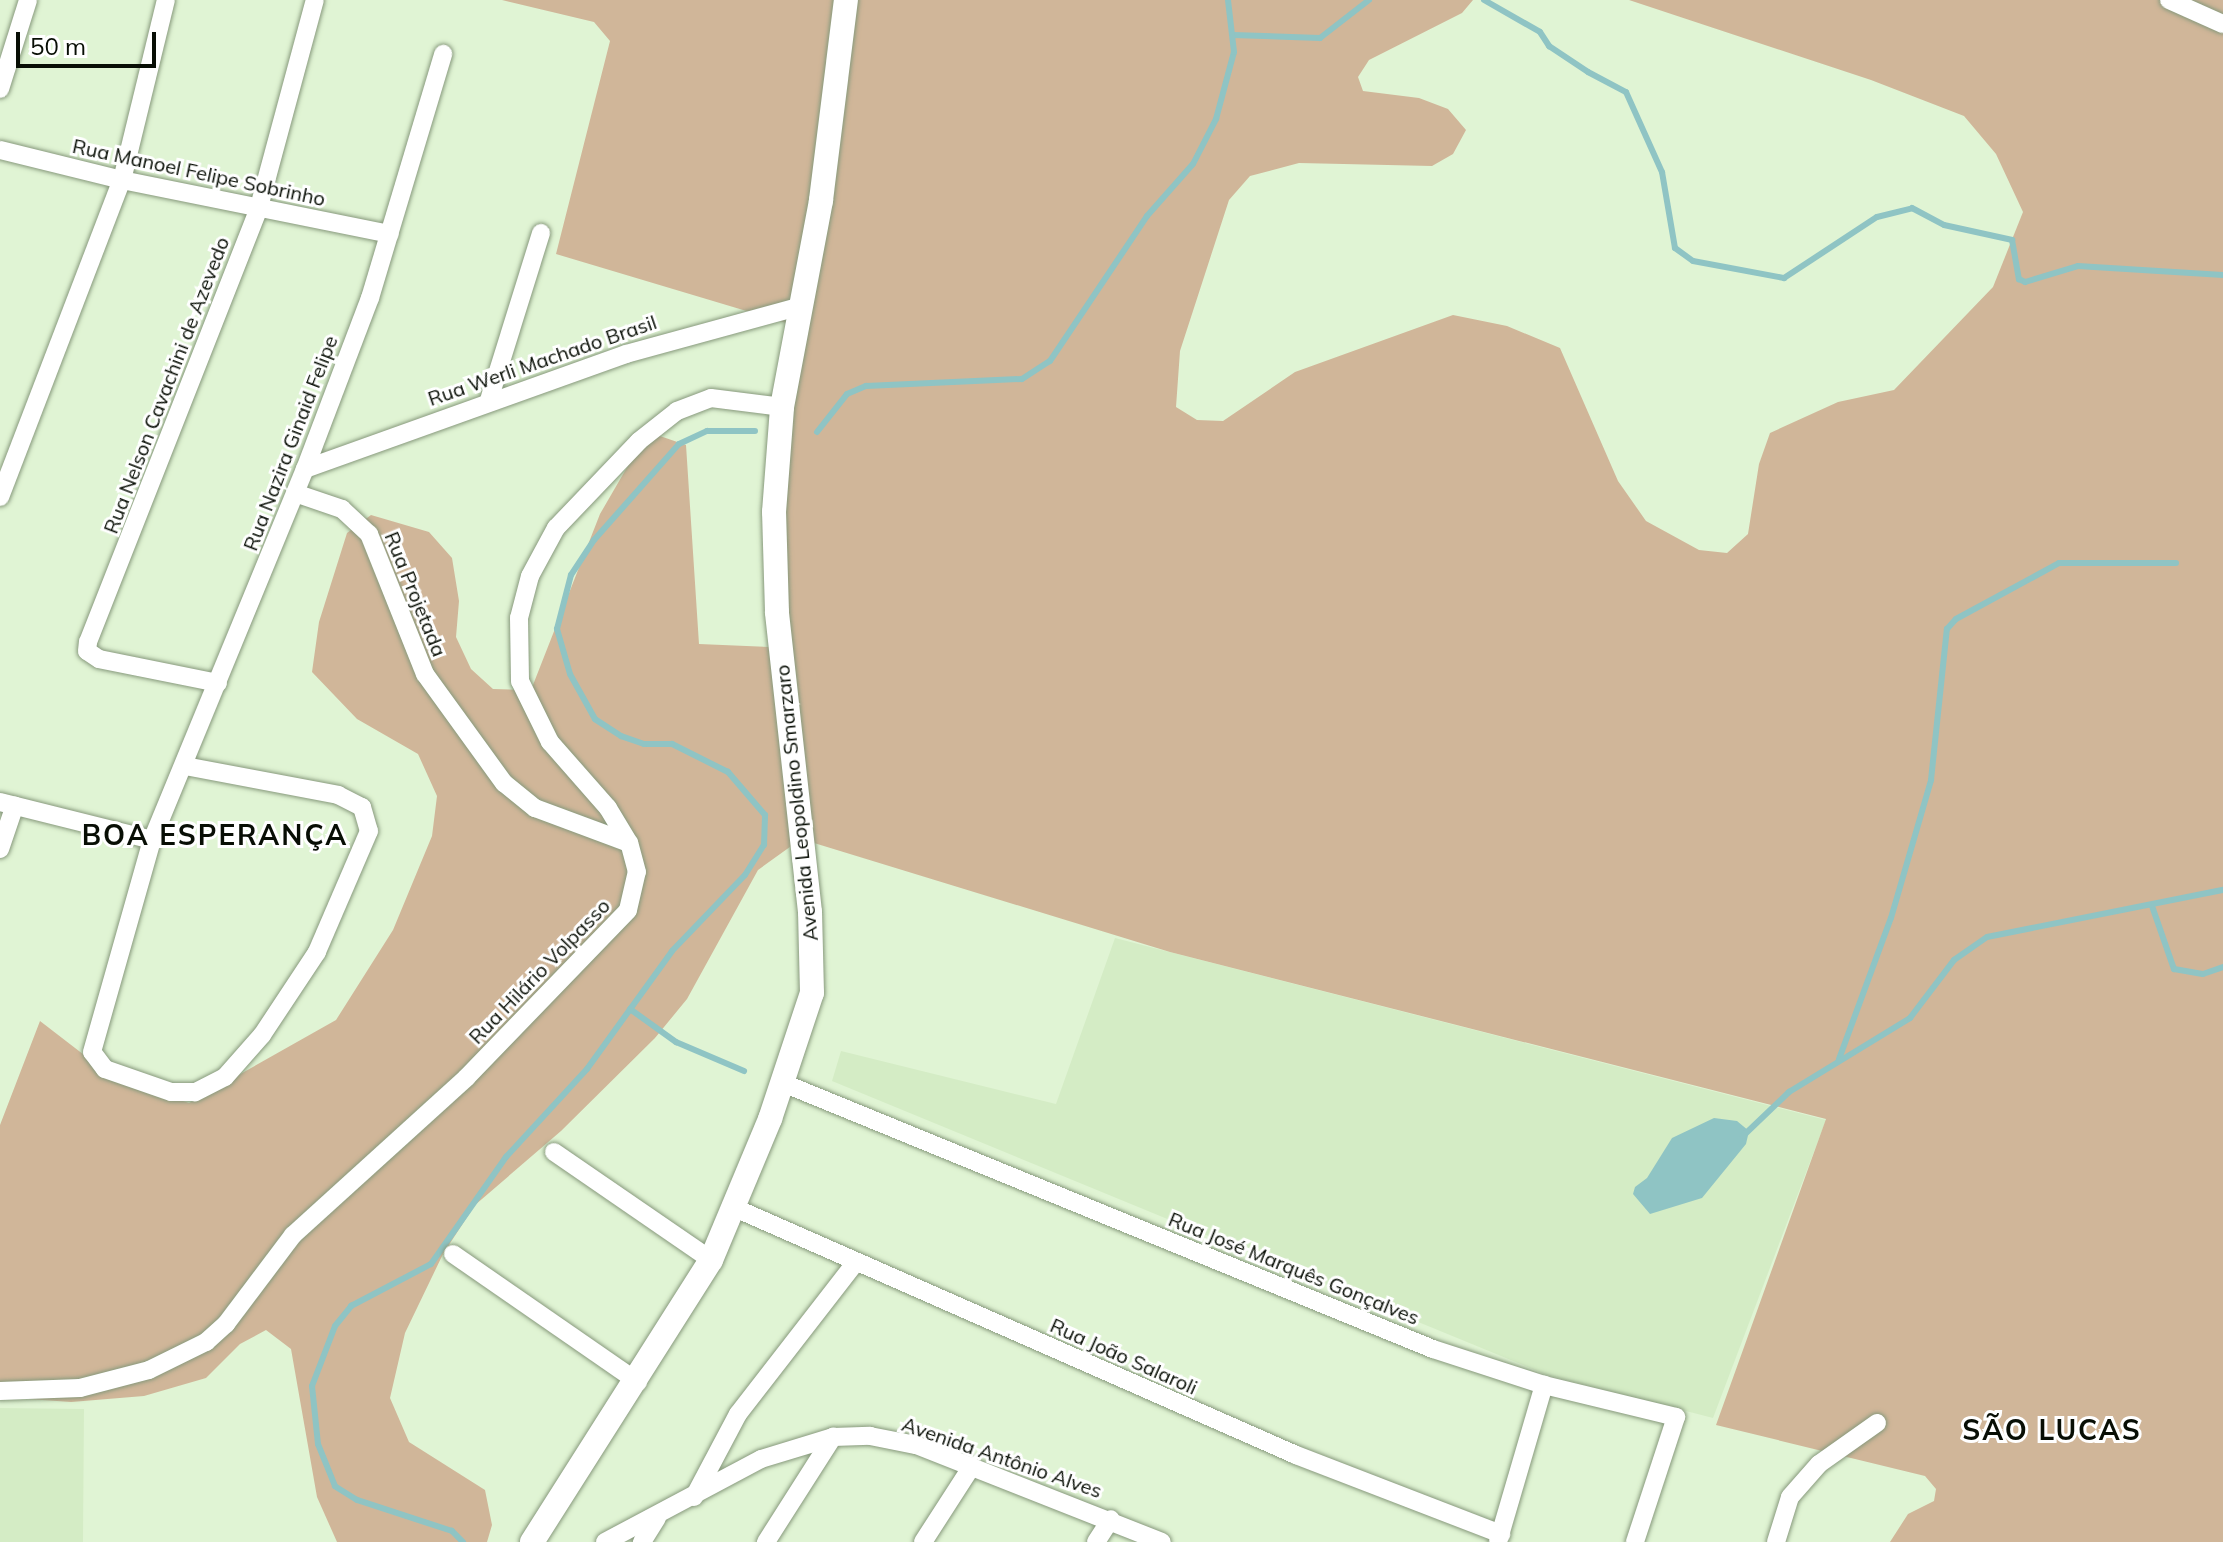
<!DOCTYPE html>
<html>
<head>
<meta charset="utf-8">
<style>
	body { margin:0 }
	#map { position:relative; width:2223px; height:1542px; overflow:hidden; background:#e0f4d4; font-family:Mulish,sans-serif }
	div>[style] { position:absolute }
	.built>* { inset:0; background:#d4ecc5 }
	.green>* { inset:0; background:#d0b699 }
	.water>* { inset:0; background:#8fc4c4 }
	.stream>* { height:6px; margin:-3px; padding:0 3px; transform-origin:3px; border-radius:3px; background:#8fc4c4 }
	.roads { filter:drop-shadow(0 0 2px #87997c) drop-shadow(0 0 2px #87997c) }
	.minor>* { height:18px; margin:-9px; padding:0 9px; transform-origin:9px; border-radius:9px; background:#fff }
	.tertiary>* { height:24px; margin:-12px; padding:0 12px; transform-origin:12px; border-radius:12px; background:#fff }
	span { translate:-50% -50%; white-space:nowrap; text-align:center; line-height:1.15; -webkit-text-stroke:6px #fff; paint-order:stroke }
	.street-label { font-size:20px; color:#080e05 }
	.district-label { font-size:28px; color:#080e05; font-weight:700; letter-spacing:2px }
	.scale { position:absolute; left:16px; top:32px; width:140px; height:36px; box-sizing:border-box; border:4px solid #080e05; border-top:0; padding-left:10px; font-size:24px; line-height:28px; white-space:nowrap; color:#080e05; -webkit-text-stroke:6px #fff; paint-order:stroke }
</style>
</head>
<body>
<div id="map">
	<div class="built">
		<div style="clip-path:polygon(1115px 938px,1826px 1120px,1713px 1418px,1547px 1375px,832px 1081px,841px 1051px,1056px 1104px)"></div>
		<div style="clip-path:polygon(0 1408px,84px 1409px,83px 1542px,0 1542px)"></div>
	</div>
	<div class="green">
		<div style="clip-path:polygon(502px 0,1473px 0,1462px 13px,1369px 60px,1358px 77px,1363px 91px,1419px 98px,1448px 109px,1466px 130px,1453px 154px,1432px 166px,1299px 163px,1250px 176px,1229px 200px,1180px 351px,1176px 407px,1197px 420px,1223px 421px,1295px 372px,1453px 315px,1507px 326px,1560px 348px,1618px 481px,1646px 521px,1699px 550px,1727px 553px,1748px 534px,1759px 464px,1770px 433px,1838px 402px,1894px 390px,1993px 287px,2023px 212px,1996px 154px,1964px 116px,1871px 80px,1629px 0,2223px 0,2223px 1542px,1890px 1542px,1908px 1514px,1934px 1501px,1936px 1489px,1925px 1476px,1716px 1425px,1826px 1119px,1170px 952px,801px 839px,758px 870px,687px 999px,655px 1038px,561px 1131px,475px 1205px,443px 1254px,405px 1333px,390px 1398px,409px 1442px,485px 1490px,492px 1525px,487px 1542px,337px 1542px,317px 1497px,291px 1349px,266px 1330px,240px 1344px,206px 1378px,144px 1396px,71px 1402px,0 1397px,0 1125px,40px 1021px,114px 1078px,189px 1103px,336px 1020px,393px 930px,432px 836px,437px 796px,418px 754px,357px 719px,312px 672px,319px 622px,347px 533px,371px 515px,429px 532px,452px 558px,459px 601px,456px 637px,471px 669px,493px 689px,531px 690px,600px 514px,640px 445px,657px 435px,686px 445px,699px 644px,770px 647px,800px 327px,556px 254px,610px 41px,594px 22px)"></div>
	</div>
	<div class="water">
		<div style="clip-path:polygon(1714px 1118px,1737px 1121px,1749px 1131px,1746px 1144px,1702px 1198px,1650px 1214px,1633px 1194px,1635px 1187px,1647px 1178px,1672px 1138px)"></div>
	</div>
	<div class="stream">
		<div style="left:1484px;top:0;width:64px;rotate:29.7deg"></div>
		<div style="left:1540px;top:32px;width:17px;rotate:57deg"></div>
		<div style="left:1549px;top:46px;width:47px;rotate:33.7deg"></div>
		<div style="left:1588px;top:72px;width:43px;rotate:27.8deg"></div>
		<div style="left:1626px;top:92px;width:88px;rotate:65.8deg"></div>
		<div style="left:1662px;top:172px;width:77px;rotate:80.3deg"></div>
		<div style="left:1675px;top:248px;width:22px;rotate:36deg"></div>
		<div style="left:1693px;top:261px;width:93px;rotate:10.6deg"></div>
		<div style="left:1784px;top:278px;width:111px;rotate:-33.3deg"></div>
		<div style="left:1877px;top:217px;width:36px;rotate:-14deg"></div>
		<div style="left:1912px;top:208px;width:36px;rotate:28deg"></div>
		<div style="left:1944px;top:225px;width:70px;rotate:12.4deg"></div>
		<div style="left:2012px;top:240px;width:40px;rotate:80deg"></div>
		<div style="left:2019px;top:279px;width:7px;rotate:27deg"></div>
		<div style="left:2025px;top:282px;width:55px;rotate:-16.8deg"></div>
		<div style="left:2078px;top:266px;width:145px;rotate:3.6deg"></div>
		<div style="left:1233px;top:35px;width:87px;rotate:2deg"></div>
		<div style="left:1320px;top:38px;width:62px;rotate:-37.8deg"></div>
		<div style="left:817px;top:432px;width:48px;rotate:-51.7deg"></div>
		<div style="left:847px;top:394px;width:21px;rotate:-23deg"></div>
		<div style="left:866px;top:386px;width:156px;rotate:-2.6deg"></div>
		<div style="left:1022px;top:379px;width:33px;rotate:-33deg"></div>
		<div style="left:1050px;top:361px;width:174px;rotate:-56.2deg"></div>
		<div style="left:1147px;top:216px;width:69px;rotate:-48.5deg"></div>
		<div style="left:1193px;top:164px;width:51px;rotate:-62.9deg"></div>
		<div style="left:1216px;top:119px;width:69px;rotate:-75deg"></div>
		<div style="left:1234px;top:52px;width:52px;rotate:-96.6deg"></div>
		<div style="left:2152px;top:906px;width:67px;rotate:70.8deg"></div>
		<div style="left:2174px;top:969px;width:29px;rotate:10deg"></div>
		<div style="left:2203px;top:974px;width:21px;rotate:-19deg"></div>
		<div style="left:630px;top:1009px;width:57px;rotate:35.7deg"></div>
		<div style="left:676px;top:1042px;width:74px;rotate:23.1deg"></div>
		<div style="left:1839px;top:1059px;width:150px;rotate:-69.8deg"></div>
		<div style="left:1891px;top:918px;width:144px;rotate:-73.8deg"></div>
		<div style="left:1931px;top:780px;width:152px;rotate:-84deg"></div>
		<div style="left:1947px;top:629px;width:13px;rotate:-48deg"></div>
		<div style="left:1956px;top:619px;width:117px;rotate:-28.5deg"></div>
		<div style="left:2059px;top:563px;width:117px"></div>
		<div style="left:1743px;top:1136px;width:64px;rotate:-43.7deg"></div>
		<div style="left:1789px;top:1092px;width:142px;rotate:-31.4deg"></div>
		<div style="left:1910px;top:1018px;width:73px;rotate:-52.8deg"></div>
		<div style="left:1954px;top:960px;width:40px;rotate:-34.9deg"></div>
		<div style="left:1987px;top:937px;width:241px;rotate:-11.3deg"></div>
		<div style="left:463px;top:1542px;width:16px;rotate:-135deg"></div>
		<div style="left:452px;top:1531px;width:100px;rotate:-161.9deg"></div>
		<div style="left:357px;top:1500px;width:26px;rotate:-148deg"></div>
		<div style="left:335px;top:1486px;width:45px;rotate:-112deg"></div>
		<div style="left:318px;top:1444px;width:58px;rotate:-95.9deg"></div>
		<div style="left:312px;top:1386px;width:64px;rotate:-69deg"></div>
		<div style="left:335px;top:1326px;width:26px;rotate:-51deg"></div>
		<div style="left:351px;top:1306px;width:90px;rotate:-27.7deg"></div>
		<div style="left:431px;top:1264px;width:131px;rotate:-55deg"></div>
		<div style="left:506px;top:1157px;width:120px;rotate:-47.4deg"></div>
		<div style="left:587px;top:1069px;width:145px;rotate:-54.2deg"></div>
		<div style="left:672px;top:951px;width:105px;rotate:-46.2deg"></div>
		<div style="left:745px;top:875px;width:36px;rotate:-58deg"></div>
		<div style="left:764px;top:845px;width:30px;rotate:-88deg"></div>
		<div style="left:765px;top:815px;width:57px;rotate:-130.7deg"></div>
		<div style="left:728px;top:772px;width:63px;rotate:-153.4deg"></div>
		<div style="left:672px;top:744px;width:28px;rotate:180deg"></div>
		<div style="left:644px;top:744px;width:24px;rotate:-161deg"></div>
		<div style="left:621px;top:736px;width:31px;rotate:-147deg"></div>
		<div style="left:595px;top:719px;width:51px;rotate:-119.1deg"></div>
		<div style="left:570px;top:674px;width:47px;rotate:-106.1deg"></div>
		<div style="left:557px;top:629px;width:56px;rotate:-75.5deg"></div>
		<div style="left:571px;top:575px;width:42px;rotate:-56.7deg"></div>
		<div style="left:594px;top:540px;width:128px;rotate:-48.5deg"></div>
		<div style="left:679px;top:444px;width:31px;rotate:-25deg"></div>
		<div style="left:707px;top:431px;width:48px"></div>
	</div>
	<div class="roads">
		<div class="minor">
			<div style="left:2169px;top:0;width:59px;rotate:24deg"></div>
			<div style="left:0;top:89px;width:93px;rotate:-72.5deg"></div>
			<div style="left:0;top:150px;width:126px;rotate:13.8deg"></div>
			<div style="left:122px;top:180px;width:273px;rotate:11.4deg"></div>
			<div style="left:489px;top:400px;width:175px;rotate:-72.7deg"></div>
			<div style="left:305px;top:469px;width:341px;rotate:-19.7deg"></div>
			<div style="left:626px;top:354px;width:178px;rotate:-15.3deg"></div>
			<div style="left:295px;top:493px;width:50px;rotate:18.8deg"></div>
			<div style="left:342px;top:509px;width:37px;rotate:43deg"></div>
			<div style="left:369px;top:534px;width:151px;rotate:68.2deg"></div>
			<div style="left:425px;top:674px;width:135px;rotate:54.1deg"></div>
			<div style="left:504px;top:783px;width:40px;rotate:39deg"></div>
			<div style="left:535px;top:808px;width:100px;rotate:20.4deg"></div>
			<div style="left:0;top:497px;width:340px;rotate:-69deg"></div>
			<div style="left:122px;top:180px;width:185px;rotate:-76.3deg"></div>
			<div style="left:218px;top:683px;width:121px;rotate:-168.6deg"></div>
			<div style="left:99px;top:659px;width:14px;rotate:-146deg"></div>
			<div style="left:87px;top:651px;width:9px;rotate:-84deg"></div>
			<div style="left:88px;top:642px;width:467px;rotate:-68.5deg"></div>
			<div style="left:259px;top:207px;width:214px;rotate:-74.9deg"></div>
			<div style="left:185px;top:766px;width:156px;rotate:10.7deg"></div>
			<div style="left:338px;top:795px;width:27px;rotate:27deg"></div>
			<div style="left:362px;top:807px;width:25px;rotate:74deg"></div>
			<div style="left:369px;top:831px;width:132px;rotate:113.3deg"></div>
			<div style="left:317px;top:952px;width:100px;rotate:123.5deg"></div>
			<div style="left:262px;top:1035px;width:56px;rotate:131.4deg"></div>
			<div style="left:225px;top:1077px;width:34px;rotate:153deg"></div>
			<div style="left:195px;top:1092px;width:24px;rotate:180deg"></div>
			<div style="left:171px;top:1092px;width:70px;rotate:-160.8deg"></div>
			<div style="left:105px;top:1069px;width:21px;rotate:-127deg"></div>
			<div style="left:92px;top:1052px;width:220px;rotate:-74.2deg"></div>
			<div style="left:152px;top:840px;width:401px;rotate:-67.6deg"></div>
			<div style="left:305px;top:469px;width:183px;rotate:-69.2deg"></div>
			<div style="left:370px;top:298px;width:255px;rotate:-73.3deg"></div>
			<div style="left:0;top:802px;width:157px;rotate:14deg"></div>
			<div style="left:0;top:849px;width:46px;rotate:-71.2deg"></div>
			<div style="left:783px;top:1083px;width:702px;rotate:22.26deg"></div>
			<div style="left:1433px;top:1349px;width:117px;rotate:18deg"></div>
			<div style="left:1544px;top:1385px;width:136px;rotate:13.6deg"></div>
			<div style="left:1676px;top:1417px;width:132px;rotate:108.2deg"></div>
			<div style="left:554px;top:1152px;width:191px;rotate:34.5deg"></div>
			<div style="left:735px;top:1208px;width:613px;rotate:23.76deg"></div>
			<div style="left:1296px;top:1455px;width:220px;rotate:21.1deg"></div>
			<div style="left:453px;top:1254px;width:225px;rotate:34.7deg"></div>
			<div style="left:0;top:1391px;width:80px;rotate:-2.1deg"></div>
			<div style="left:80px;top:1388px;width:71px;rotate:-14.6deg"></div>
			<div style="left:149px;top:1370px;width:64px;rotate:-26.2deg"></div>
			<div style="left:206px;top:1342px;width:27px;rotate:-42deg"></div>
			<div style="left:226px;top:1324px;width:111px;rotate:-53deg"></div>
			<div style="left:293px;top:1235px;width:234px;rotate:-42.2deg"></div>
			<div style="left:466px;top:1078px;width:233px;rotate:-46deg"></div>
			<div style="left:628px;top:910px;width:39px;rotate:-77deg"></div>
			<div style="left:637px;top:872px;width:30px;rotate:-105deg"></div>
			<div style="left:629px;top:843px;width:41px;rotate:-121deg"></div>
			<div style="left:608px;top:808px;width:88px;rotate:-131.3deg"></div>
			<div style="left:550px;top:742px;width:68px;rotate:-116.2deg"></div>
			<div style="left:520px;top:681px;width:63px;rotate:-90.9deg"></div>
			<div style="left:519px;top:618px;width:43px;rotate:-75.3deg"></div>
			<div style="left:530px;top:576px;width:55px;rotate:-61.6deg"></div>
			<div style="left:556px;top:528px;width:120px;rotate:-46.3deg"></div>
			<div style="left:639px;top:441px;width:48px;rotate:-38.3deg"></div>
			<div style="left:677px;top:411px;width:36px;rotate:-21deg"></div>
			<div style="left:711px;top:398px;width:72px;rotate:7.2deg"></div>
			<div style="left:694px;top:1497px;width:94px;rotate:-62.1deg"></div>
			<div style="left:738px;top:1414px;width:192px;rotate:-52.2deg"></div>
			<div style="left:605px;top:1542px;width:177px;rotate:-28deg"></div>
			<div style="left:761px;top:1459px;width:75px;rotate:-17deg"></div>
			<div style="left:833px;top:1437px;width:37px;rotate:-2deg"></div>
			<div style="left:870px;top:1436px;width:47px;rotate:11.1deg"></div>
			<div style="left:916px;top:1445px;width:264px;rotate:21.5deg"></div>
			<div style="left:642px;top:1542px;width:28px;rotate:-58deg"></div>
			<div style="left:766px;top:1542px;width:125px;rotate:-57.5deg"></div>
			<div style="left:923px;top:1542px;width:90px;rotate:-57.2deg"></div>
			<div style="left:1096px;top:1542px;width:27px;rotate:-57deg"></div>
			<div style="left:1498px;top:1542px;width:164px;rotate:-73.7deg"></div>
			<div style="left:1776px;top:1542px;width:47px;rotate:-72.7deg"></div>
			<div style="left:1790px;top:1497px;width:44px;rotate:-48.7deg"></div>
			<div style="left:1819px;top:1464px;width:71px;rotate:-35.3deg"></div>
		</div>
		<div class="tertiary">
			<div style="left:532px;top:1542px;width:334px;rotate:-57.6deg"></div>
			<div style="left:711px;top:1260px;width:153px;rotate:-67.3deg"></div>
			<div style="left:770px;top:1119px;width:133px;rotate:-71.6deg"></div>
			<div style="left:812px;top:993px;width:81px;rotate:-91.4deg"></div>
			<div style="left:810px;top:912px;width:302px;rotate:-96.3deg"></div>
			<div style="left:777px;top:612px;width:100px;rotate:-91.7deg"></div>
			<div style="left:774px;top:512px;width:105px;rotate:-85.6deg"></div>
			<div style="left:782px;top:407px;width:211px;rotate:-79.3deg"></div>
			<div style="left:821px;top:200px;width:202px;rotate:-82.9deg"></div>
		</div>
	</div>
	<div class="street-label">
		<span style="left:199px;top:172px;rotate:12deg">Rua Manoel Felipe Sobrinho</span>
		<span style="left:542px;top:360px;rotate:-19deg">Rua Werli Machado Brasil</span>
		<span style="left:166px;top:385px;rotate:-69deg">Rua Nelson Cavachini de Azevedo</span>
		<span style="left:290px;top:443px;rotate:-69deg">Rua Nazira Ginaid Felipe</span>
		<span style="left:416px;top:594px;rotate:68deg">Rua Projetada</span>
		<span style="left:796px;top:803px;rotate:-96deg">Avenida Leopoldino Smarzaro</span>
		<span style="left:539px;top:971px;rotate:-46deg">Rua Hilário Volpasso</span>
		<span style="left:1294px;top:1268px;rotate:22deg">Rua José Marquês Gonçalves</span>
		<span style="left:1124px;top:1356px;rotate:24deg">Rua João Salaroli</span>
		<span style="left:1002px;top:1457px;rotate:19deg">Avenida Antônio Alves</span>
	</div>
	<div class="district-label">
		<span style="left:215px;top:835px">BOA ESPERANÇA</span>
		<span style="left:2052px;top:1430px">SÃO LUCAS</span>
	</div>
	<div class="scale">50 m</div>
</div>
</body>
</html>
